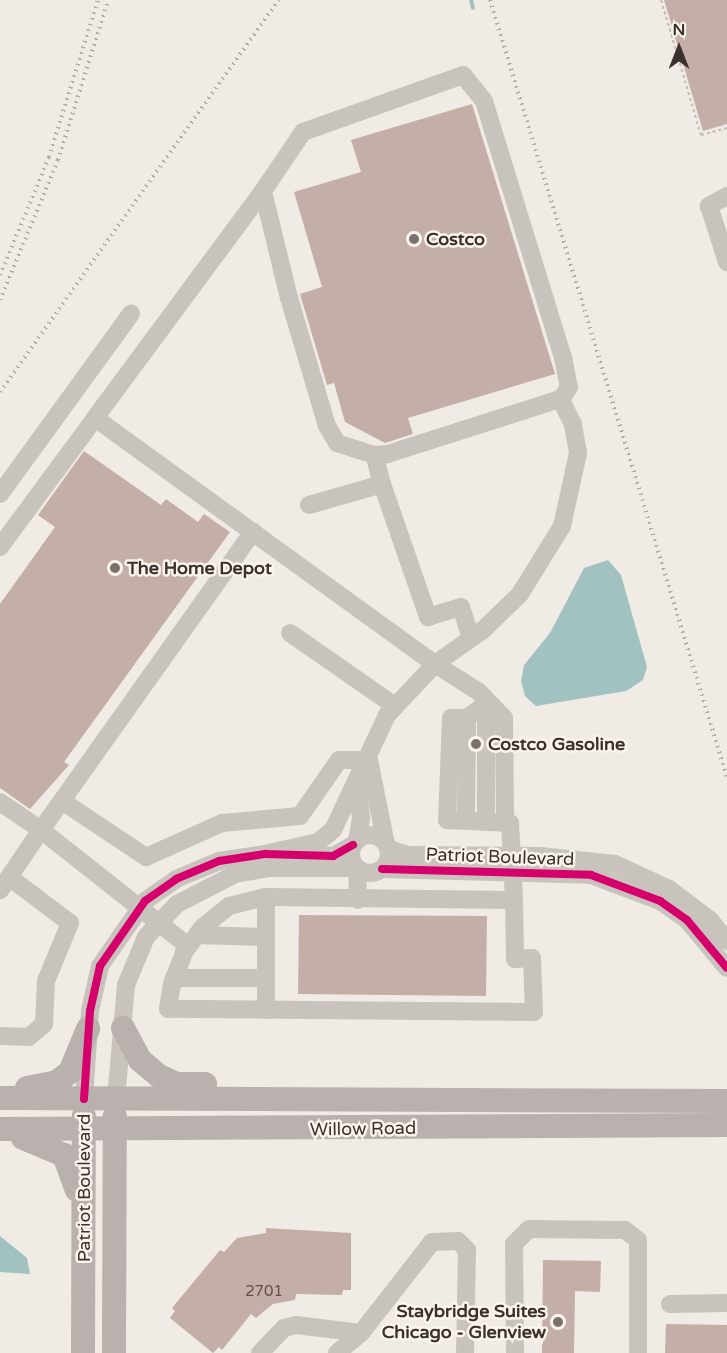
<!DOCTYPE html>
<html>
<head>
<meta charset="utf-8">
<style>
	body { margin:0 }
	#map { position:relative; width:727px; height:1353px; overflow:hidden; background:#f0ebe5; font-family:"Varela Round",sans-serif }
	div>[style] { position:absolute }
	.water>* { inset:0; background:#a1c2c1 }
	.stream>* { height:4px; margin:-2px; padding:0 2px; transform-origin:2px; border-radius:2px; background:#a1c2c1 }
	.building>* { inset:0; background:#c3afa7 }
	.path>* { height:2px; margin-top:-1px; transform-origin:0; background:repeating-linear-gradient(90deg,#c2bbb6 0 3px,transparent 0 6px) }
	.minor>* { height:18px; margin:-9px; padding:0 9px; transform-origin:9px; border-radius:9px; background:#c9c3be }
	.minor>.ring { margin:-9px; padding:0; box-sizing:content-box; background:none; border:18px solid #c9c3be; border-radius:50% }
	.major>* { height:24px; margin:-12px; padding:0 12px; transform-origin:12px; border-radius:12px; background:#b8b1ad }
	.rail>* { height:4px; margin-top:-2px; transform-origin:0; background:repeating-linear-gradient(90deg,#b1aca8 0 1.5px,transparent 0 6px) }
	.cycleway>* { height:8px; margin:-4px; padding:0 4px; transform-origin:4px; border-radius:4px; background:#d6006c }
	.dots>* { width:16px; height:16px; translate:-50% -50%; box-sizing:border-box; border:3px solid #fbf5ee; border-radius:50% }
	span { translate:-50% -50%; white-space:nowrap; text-align:center; line-height:1.15; -webkit-text-stroke:5px #fbf5ee; paint-order:stroke }
	.number-label { font-size:15px; color:#5d504a }
	.number-label span { -webkit-text-stroke-width:0 }
	.poi-label { font-size:18px; color:#3b302b; font-weight:700 }
	.left { translate:0 -50%; text-align:left }
	.right { translate:-100% -50%; text-align:right }
	.street-label { font-size:18px; color:#3b302b }
	.north { position:absolute; left:649px; top:18px; width:60px; height:60px; -webkit-text-stroke:4px #fbf5ee; paint-order:stroke; rotate:0deg; font-size:16px; font-weight:700; line-height:24px; text-align:center; color:#3b302b }
	.north::after { content:''; display:block; margin:auto; width:21px; height:27px; background:#3b302b; clip-path:polygon(50% 0,100% 100%,50% 72%,0 100%) }
</style>
</head>
<body>
<div id="map">
	<div class="water">
		<div style="clip-path:polygon(608px 560px,621px 575px,647px 667px,643px 680px,626px 691px,536px 706px,525px 696px,521px 681px,524px 665px,550px 633px,584px 568px)"></div>
		<div style="clip-path:polygon(0 1236px,27px 1258px,30px 1274px,0 1272px)"></div>
	</div>
	<div class="stream">
		<div style="left:471px;top:0;width:8px;rotate:76deg"></div>
	</div>
	<div class="building">
		<div style="clip-path:polygon(664px 0,727px 0,727px 124px,703px 131px)"></div>
		<div style="clip-path:polygon(472px 104px,555px 374px,408px 418px,413px 434px,385px 443px,345px 422px,334px 383px,327px 385px,300px 294px,322px 287px,294px 192px,361px 172px,351px 140px)"></div>
		<div style="clip-path:polygon(84px 451px,161px 505px,166px 499px,198px 522px,204px 514px,230px 532px,64px 762px,69px 765px,30px 809px,0 788px,0 604px,55px 527px,38px 515px)"></div>
		<div style="clip-path:polygon(299px 915px,487px 916px,486px 996px,298px 994px)"></div>
		<div style="clip-path:polygon(266px 1228px,351px 1233px,351px 1290px,343px 1290px,342px 1295px,296px 1294px,295px 1300px,273px 1304px,256px 1318px,251px 1314px,222px 1350px,219px 1347px,213px 1353px,170px 1318px,175px 1311px,172px 1308px,220px 1250px,224px 1252px,237px 1238px,266px 1233px)"></div>
		<div style="clip-path:polygon(543px 1260px,601px 1261px,600px 1292px,575px 1291px,574px 1353px,542px 1353px)"></div>
		<div style="clip-path:polygon(666px 1324px,727px 1325px,727px 1353px,665px 1353px)"></div>
	</div>
	<div class="path">
		<div style="left:661px;top:0;width:141px;rotate:73.5deg"></div>
		<div style="left:701px;top:135px;width:27px;rotate:-15deg"></div>
	</div>
	<div class="minor">
		<div style="left:263px;top:191px;width:71px;rotate:-55.9deg"></div>
		<div style="left:303px;top:132px;width:170px;rotate:-19.6deg"></div>
		<div style="left:463px;top:75px;width:33px;rotate:51deg"></div>
		<div style="left:484px;top:101px;width:268px;rotate:72.9deg"></div>
		<div style="left:563px;top:357px;width:31px;rotate:79deg"></div>
		<div style="left:569px;top:387px;width:15px;rotate:122deg"></div>
		<div style="left:727px;top:196px;width:21px;rotate:151deg"></div>
		<div style="left:709px;top:206px;width:59px;rotate:72.2deg"></div>
		<div style="left:382px;top:484px;width:141px;rotate:70.9deg"></div>
		<div style="left:428px;top:617px;width:34px;rotate:-17deg"></div>
		<div style="left:461px;top:607px;width:33px;rotate:72deg"></div>
		<div style="left:0;top:494px;width:223px;rotate:-54deg"></div>
		<div style="left:309px;top:505px;width:76px;rotate:-16deg"></div>
		<div style="left:382px;top:484px;width:30px;rotate:-105deg"></div>
		<div style="left:0;top:547px;width:160px;rotate:-53.6deg"></div>
		<div style="left:290px;top:633px;width:128px;rotate:34.8deg"></div>
		<div style="left:486px;top:704px;width:24px;rotate:144deg"></div>
		<div style="left:467px;top:718px;width:16px;rotate:180deg"></div>
		<div style="left:451px;top:718px;width:102px;rotate:92.2deg"></div>
		<div style="left:447px;top:820px;width:63px;rotate:2.7deg"></div>
		<div style="left:510px;top:823px;width:77px;rotate:87deg"></div>
		<div style="left:486px;top:704px;width:116px;rotate:90deg"></div>
		<div style="left:369px;top:760px;width:86px;rotate:78.6deg"></div>
		<div style="left:62px;top:801px;width:101px;rotate:33.7deg"></div>
		<div style="left:146px;top:857px;width:83px;rotate:-24.1deg"></div>
		<div style="left:222px;top:823px;width:78px;rotate:-5.1deg"></div>
		<div style="left:300px;top:816px;width:68px;rotate:-55.1deg"></div>
		<div style="left:339px;top:760px;width:30px"></div>
		<div style="left:0;top:802px;width:50px;rotate:34.3deg"></div>
		<div style="left:41px;top:830px;width:73px;rotate:124.3deg"></div>
		<div style="left:466px;top:820px;width:102px;rotate:-89.4deg"></div>
		<div class="ring" style="left:351px;top:835px;width:20px;height:20px"></div>
		<div style="left:357px;top:841px;width:22px;rotate:-80deg"></div>
		<div style="left:361px;top:819px;width:34px;rotate:-95deg"></div>
		<div style="left:389px;top:849px;width:20px;rotate:18deg"></div>
		<div style="left:408px;top:855px;width:132px;rotate:0.4deg"></div>
		<div style="left:540px;top:856px;width:75px;rotate:6.1deg"></div>
		<div style="left:615px;top:864px;width:60px;rotate:24.8deg"></div>
		<div style="left:669px;top:889px;width:51px;rotate:37.1deg"></div>
		<div style="left:710px;top:920px;width:27px;rotate:51deg"></div>
		<div style="left:265px;top:854px;width:54px;rotate:-12.8deg"></div>
		<div style="left:318px;top:842px;width:19px;rotate:-39deg"></div>
		<div style="left:333px;top:830px;width:127px;rotate:-64.8deg"></div>
		<div style="left:387px;top:715px;width:70px;rotate:-46.7deg"></div>
		<div style="left:435px;top:664px;width:59px;rotate:-35.3deg"></div>
		<div style="left:483px;top:630px;width:52px;rotate:-44.2deg"></div>
		<div style="left:520px;top:594px;width:80px;rotate:-58.3deg"></div>
		<div style="left:562px;top:526px;width:75px;rotate:-77.6deg"></div>
		<div style="left:578px;top:453px;width:29px;rotate:-100deg"></div>
		<div style="left:573px;top:424px;width:28px;rotate:-117deg"></div>
		<div style="left:560px;top:399px;width:181px;rotate:162.3deg"></div>
		<div style="left:388px;top:454px;width:14px;rotate:176deg"></div>
		<div style="left:374px;top:455px;width:39px;rotate:-162deg"></div>
		<div style="left:337px;top:443px;width:20px;rotate:-120deg"></div>
		<div style="left:327px;top:426px;width:134px;rotate:-106.5deg"></div>
		<div style="left:289px;top:298px;width:110px;rotate:-103.7deg"></div>
		<div style="left:263px;top:191px;width:282px;rotate:126.5deg"></div>
		<div style="left:95px;top:418px;width:420px;rotate:35.9deg"></div>
		<div style="left:435px;top:664px;width:52px;rotate:32.5deg"></div>
		<div style="left:479px;top:692px;width:36px;rotate:46deg"></div>
		<div style="left:504px;top:718px;width:102px;rotate:89.4deg"></div>
		<div style="left:382px;top:869px;width:209px;rotate:1.6deg"></div>
		<div style="left:591px;top:875px;width:74px;rotate:20.6deg"></div>
		<div style="left:660px;top:901px;width:33px;rotate:35deg"></div>
		<div style="left:687px;top:920px;width:62px;rotate:50.2deg"></div>
		<div style="left:266px;top:897px;width:248px;rotate:0.7deg"></div>
		<div style="left:514px;top:900px;width:59px;rotate:89deg"></div>
		<div style="left:515px;top:959px;width:17px;rotate:-3deg"></div>
		<div style="left:532px;top:958px;width:54px;rotate:87.9deg"></div>
		<div style="left:534px;top:1012px;width:366px;rotate:-179.5deg"></div>
		<div style="left:168px;top:1009px;width:25px;rotate:-81deg"></div>
		<div style="left:172px;top:984px;width:34px;rotate:-69deg"></div>
		<div style="left:184px;top:952px;width:31px;rotate:-53deg"></div>
		<div style="left:203px;top:927px;width:33px;rotate:-39deg"></div>
		<div style="left:229px;top:906px;width:38px;rotate:-14deg"></div>
		<div style="left:266px;top:897px;width:113px;rotate:90deg"></div>
		<div style="left:197px;top:935px;width:69px;rotate:1.7deg"></div>
		<div style="left:188px;top:946px;width:187px;rotate:-141.7deg"></div>
		<div style="left:41px;top:830px;width:366px;rotate:-54.6deg"></div>
		<div style="left:174px;top:978px;width:92px"></div>
		<div style="left:0;top:1036px;width:29px;rotate:2deg"></div>
		<div style="left:29px;top:1037px;width:20px;rotate:-41deg"></div>
		<div style="left:44px;top:1024px;width:43px;rotate:-87.3deg"></div>
		<div style="left:46px;top:981px;width:63px;rotate:-67.5deg"></div>
		<div style="left:70px;top:923px;width:76px;rotate:-143deg"></div>
		<div style="left:84px;top:1099px;width:88px;rotate:-86.1deg"></div>
		<div style="left:90px;top:1011px;width:46px;rotate:-77.5deg"></div>
		<div style="left:100px;top:966px;width:79px;rotate:-55.3deg"></div>
		<div style="left:145px;top:901px;width:38px;rotate:-35deg"></div>
		<div style="left:176px;top:879px;width:47px;rotate:-22.7deg"></div>
		<div style="left:219px;top:861px;width:47px;rotate:-8.7deg"></div>
		<div style="left:265px;top:854px;width:68px;rotate:1.7deg"></div>
		<div style="left:333px;top:856px;width:23px;rotate:-29deg"></div>
		<div style="left:116px;top:1099px;width:114px;rotate:-85deg"></div>
		<div style="left:126px;top:985px;width:52px;rotate:-67.4deg"></div>
		<div style="left:146px;top:937px;width:45px;rotate:-46.8deg"></div>
		<div style="left:177px;top:904px;width:65px;rotate:-27.3deg"></div>
		<div style="left:235px;top:874px;width:36px;rotate:-10deg"></div>
		<div style="left:270px;top:868px;width:87px"></div>
		<div style="left:357px;top:868px;width:32px;rotate:88deg"></div>
		<div style="left:670px;top:1304px;width:57px;rotate:-1deg"></div>
		<div style="left:260px;top:1353px;width:35px;rotate:-46deg"></div>
		<div style="left:284px;top:1328px;width:12px;rotate:-14deg"></div>
		<div style="left:296px;top:1325px;width:65px;rotate:7deg"></div>
		<div style="left:337px;top:1353px;width:31px;rotate:-40deg"></div>
		<div style="left:361px;top:1333px;width:115px;rotate:-52deg"></div>
		<div style="left:432px;top:1242px;width:26px;rotate:-2deg"></div>
		<div style="left:458px;top:1241px;width:13px;rotate:45deg"></div>
		<div style="left:467px;top:1250px;width:103px;rotate:91.1deg"></div>
		<div style="left:515px;top:1353px;width:109px;rotate:-90.5deg"></div>
		<div style="left:514px;top:1244px;width:21px;rotate:-45deg"></div>
		<div style="left:529px;top:1229px;width:96px;rotate:0.6deg"></div>
		<div style="left:625px;top:1230px;width:16px;rotate:38deg"></div>
		<div style="left:638px;top:1240px;width:113px;rotate:90deg"></div>
	</div>
	<div class="major">
		<div style="left:123px;top:1028px;width:36px;rotate:62deg"></div>
		<div style="left:140px;top:1060px;width:25px;rotate:40deg"></div>
		<div style="left:159px;top:1076px;width:20px;rotate:24deg"></div>
		<div style="left:177px;top:1084px;width:28px"></div>
		<div style="left:27px;top:1088px;width:31px;rotate:-11deg"></div>
		<div style="left:57px;top:1082px;width:16px;rotate:-38deg"></div>
		<div style="left:70px;top:1072px;width:47px;rotate:-67.3deg"></div>
		<div style="left:0;top:1098px;width:727px;rotate:0.24deg"></div>
		<div style="left:0;top:1129px;width:727px;rotate:-0.32deg"></div>
		<div style="left:23px;top:1138px;width:44px;rotate:22.5deg"></div>
		<div style="left:64px;top:1155px;width:37px;rotate:70deg"></div>
		<div style="left:83px;top:1353px;width:237px;rotate:-89.8deg"></div>
		<div style="left:114px;top:1353px;width:237px;rotate:-89.8deg"></div>
	</div>
	<div class="rail">
		<div style="left:490px;top:0;width:812px;rotate:73.04deg"></div>
		<div style="left:0;top:275px;width:128px;rotate:-67.4deg"></div>
		<div style="left:49px;top:157px;width:164px;rotate:-72.7deg"></div>
		<div style="left:0;top:300px;width:152px;rotate:-67.5deg"></div>
		<div style="left:58px;top:160px;width:168px;rotate:-72.6deg"></div>
		<div style="left:0;top:392px;width:481px;rotate:-54.6deg"></div>
	</div>
	<div class="cycleway">
		<div style="left:382px;top:869px;width:209px;rotate:1.6deg"></div>
		<div style="left:591px;top:875px;width:74px;rotate:20.6deg"></div>
		<div style="left:660px;top:901px;width:33px;rotate:35deg"></div>
		<div style="left:687px;top:920px;width:62px;rotate:50.2deg"></div>
		<div style="left:84px;top:1099px;width:88px;rotate:-86.1deg"></div>
		<div style="left:90px;top:1011px;width:46px;rotate:-77.5deg"></div>
		<div style="left:100px;top:966px;width:79px;rotate:-55.3deg"></div>
		<div style="left:145px;top:901px;width:38px;rotate:-35deg"></div>
		<div style="left:176px;top:879px;width:47px;rotate:-22.7deg"></div>
		<div style="left:219px;top:861px;width:47px;rotate:-8.7deg"></div>
		<div style="left:265px;top:854px;width:68px;rotate:1.7deg"></div>
		<div style="left:333px;top:856px;width:23px;rotate:-29deg"></div>
	</div>
	<div class="dots">
		<div style="left:414px;top:239px;background:#7a716c"></div>
		<div style="left:115px;top:568px;background:#7a716c"></div>
		<div style="left:476px;top:744px;background:#7a716c"></div>
		<div style="left:558px;top:1322px;background:#7a716c"></div>
	</div>
	<div class="number-label">
		<span style="left:264px;top:1292px">2701</span>
	</div>
	<div class="poi-label">
		<span class="left" style="left:426px;top:239px">Costco</span>
		<span class="left" style="left:127px;top:568px">The Home Depot</span>
		<span class="left" style="left:488px;top:744px">Costco Gasoline</span>
		<span class="right" style="left:546px;top:1322px">Staybridge Suites<br>Chicago - Glenview</span>
	</div>
	<div class="street-label">
		<span style="left:500px;top:857px;rotate:2deg">Patriot Boulevard</span>
		<span style="left:363px;top:1129px;rotate:-1deg">Willow Road</span>
		<span style="left:84px;top:1188px;rotate:-90deg">Patriot Boulevard</span>
	</div>
	<div class="north">N</div>
</div>
</body>
</html>
